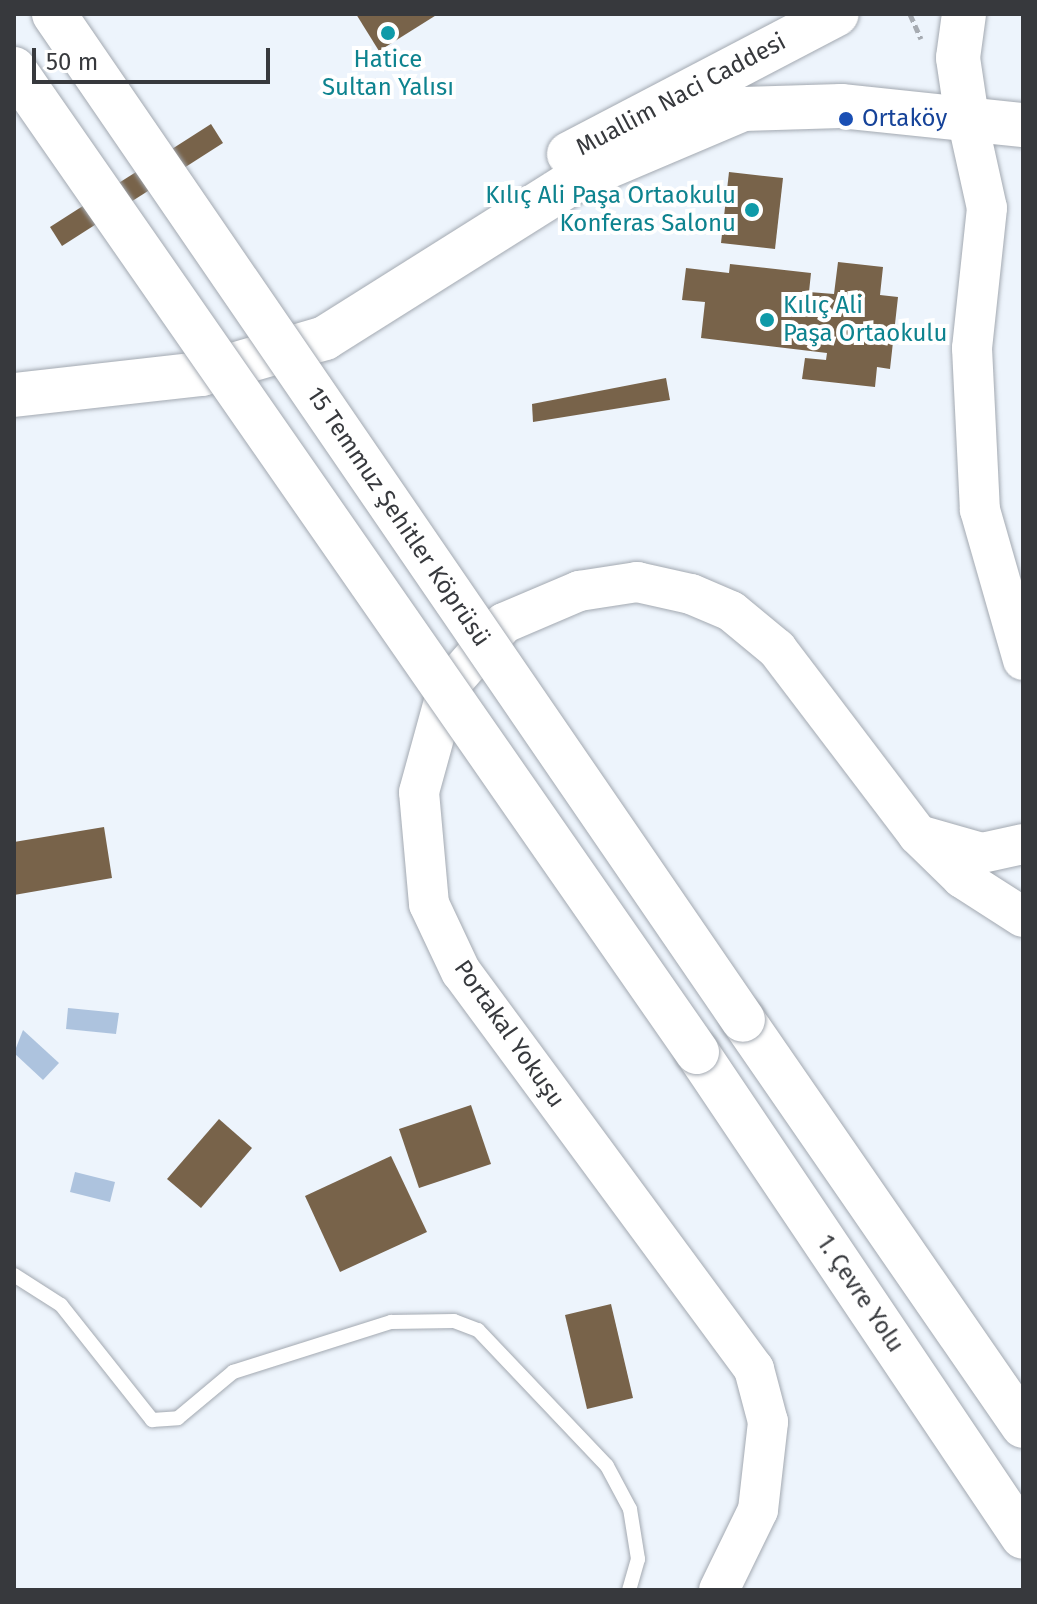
<!DOCTYPE html>
<html>
<head>
<meta charset="utf-8">
<style>
	body { margin:0 }
	#map { position:relative; width:1037px; height:1604px; overflow:hidden; background:#edf4fc; font-family:"Fira Sans",sans-serif }
	div>[style] { position:absolute }
	.water>* { inset:0; background:#adc3de }
	.pier>* { inset:0; background:#edf4fc }
	.building>* { inset:0; background:#78634a }
	.path>* { height:5px; margin-top:-2.5px; transform-origin:0; background:repeating-linear-gradient(90deg,#a6abb2 0 8px,transparent 0 12px) }
	.roads { filter:drop-shadow(0 0 2px #a3a9b1) drop-shadow(0 0 2px #a3a9b1) }
	.service>* { height:14px; margin:-7px; padding:0 7px; transform-origin:7px; border-radius:7px; background:#fff }
	.secondary>* { height:40px; margin:-20px; padding:0 20px; transform-origin:20px; border-radius:20px; background:#fff }
	.primary>* { height:44px; margin:-22px; padding:0 22px; transform-origin:22px; border-radius:22px; background:#fff }
	.motorway>* { height:44px; margin:-22px; padding:0 22px; transform-origin:22px; border-radius:22px; background:#fff }
	.bridges { filter:drop-shadow(0 0 2px #a3a9b1) drop-shadow(0 0 2px #a3a9b1) }
	.motorway-bridge>* { height:44px; margin:-22px; padding:0 22px; transform-origin:22px; border-radius:22px; background:#fff }
	.dots>* { width:22px; height:22px; translate:-50% -50%; box-sizing:border-box; border:4px solid #fff; border-radius:50% }
	span { translate:-50% -50%; white-space:nowrap; text-align:center; line-height:1.15; -webkit-text-stroke:8px #fff; paint-order:stroke }
	.culture-label { font-size:24px; color:#0d838f }
	.right { translate:-100% -50%; text-align:right }
	.left { translate:0 -50%; text-align:left }
	.street-label { font-size:24px; color:#37393d }
	.transit-label { font-size:24px; color:#164399 }
	.frame { position:absolute; inset:0; border:16px solid #37393d; pointer-events:none }
	.scale { position:absolute; left:32px; top:48px; width:238px; height:36px; box-sizing:border-box; border:4px solid #37393d; border-top:0; padding-left:10px; font-size:24px; line-height:28px; white-space:nowrap; color:#37393d; -webkit-text-stroke:6px #fff; paint-order:stroke }
</style>
</head>
<body>
<div id="map">
	<div class="water">
		<div style="clip-path:polygon(68px 1008px,119px 1013px,116px 1034px,66px 1029px)"></div>
		<div style="clip-path:polygon(23px 1030px,59px 1063px,43px 1080px,14px 1053px)"></div>
		<div style="clip-path:polygon(75px 1172px,115px 1182px,110px 1202px,70px 1192px)"></div>
	</div>
	<div class="pier">
		<div style="clip-path:polygon(14px 14px,114px 14px,127px 33px,14px 82px)"></div>
	</div>
	<div class="building">
		<div style="clip-path:polygon(356px 14px,438px 14px,379px 51px)"></div>
		<div style="clip-path:polygon(211px 124px,223px 143px,62px 246px,50px 227px)"></div>
		<div style="clip-path:polygon(729px 172px,783px 178px,775px 249px,721px 243px)"></div>
		<div style="clip-path:polygon(838px 262px,883px 267px,880px 295px,898px 297px,890px 369px,877px 367px,875px 387px,802px 379px,805px 358px,826px 360px,827px 353px,701px 338px,705px 302px,682px 300px,686px 268px,729px 273px,730px 264px,811px 273px,809px 292px,834px 294px)"></div>
		<div style="clip-path:polygon(666px 378px,670px 400px,533px 422px,532px 404px)"></div>
		<div style="clip-path:polygon(104px 827px,112px 878px,14px 895px,14px 842px)"></div>
		<div style="clip-path:polygon(471px 1105px,491px 1164px,419px 1188px,399px 1129px)"></div>
		<div style="clip-path:polygon(219px 1119px,252px 1148px,201px 1208px,167px 1179px)"></div>
		<div style="clip-path:polygon(391px 1156px,427px 1232px,340px 1272px,305px 1196px)"></div>
		<div style="clip-path:polygon(611px 1304px,633px 1398px,587px 1409px,565px 1315px)"></div>
	</div>
	<div class="path">
		<div style="left:910px;top:14px;width:27px;rotate:66deg"></div>
	</div>
	<div class="roads">
		<div class="service">
			<div style="left:14px;top:1275px;width:56px;rotate:32.6deg"></div>
			<div style="left:61px;top:1305px;width:147px;rotate:51.6deg"></div>
			<div style="left:152px;top:1420px;width:26px;rotate:-4deg"></div>
			<div style="left:178px;top:1418px;width:72px;rotate:-39.9deg"></div>
			<div style="left:233px;top:1372px;width:166px;rotate:-17.6deg"></div>
			<div style="left:391px;top:1322px;width:63px;rotate:-0.9deg"></div>
			<div style="left:454px;top:1321px;width:26px;rotate:21deg"></div>
			<div style="left:478px;top:1330px;width:187px;rotate:46.5deg"></div>
			<div style="left:607px;top:1466px;width:49px;rotate:61.9deg"></div>
			<div style="left:630px;top:1509px;width:51px;rotate:80.9deg"></div>
			<div style="left:638px;top:1559px;width:32px;rotate:106deg"></div>
		</div>
		<div class="secondary">
			<div style="left:967px;top:118px;width:92px;rotate:77.5deg"></div>
			<div style="left:987px;top:208px;width:141px;rotate:96.1deg"></div>
			<div style="left:972px;top:348px;width:162px;rotate:87.2deg"></div>
			<div style="left:980px;top:510px;width:156px;rotate:74deg"></div>
			<div style="left:922px;top:836px;width:62px;rotate:15.8deg"></div>
			<div style="left:982px;top:853px;width:42px;rotate:-12.4deg"></div>
			<div style="left:719px;top:1590px;width:89px;rotate:-64deg"></div>
			<div style="left:758px;top:1510px;width:89px;rotate:-83.5deg"></div>
			<div style="left:768px;top:1422px;width:55px;rotate:-104.8deg"></div>
			<div style="left:754px;top:1369px;width:493px;rotate:-126.4deg"></div>
			<div style="left:461px;top:972px;width:75px;rotate:-115.2deg"></div>
			<div style="left:429px;top:904px;width:112px;rotate:-95.1deg"></div>
			<div style="left:419px;top:792px;width:109px;rotate:-74.6deg"></div>
			<div style="left:448px;top:687px;width:85px;rotate:-48.8deg"></div>
			<div style="left:504px;top:623px;width:82px;rotate:-23.1deg"></div>
			<div style="left:579px;top:591px;width:59px;rotate:-8.8deg"></div>
			<div style="left:637px;top:582px;width:55px;rotate:12.5deg"></div>
			<div style="left:691px;top:594px;width:43px;rotate:23deg"></div>
			<div style="left:731px;top:611px;width:60px;rotate:39.6deg"></div>
			<div style="left:777px;top:649px;width:233px;rotate:52.8deg"></div>
			<div style="left:918px;top:835px;width:62px;rotate:44.3deg"></div>
			<div style="left:962px;top:878px;width:72px;rotate:32.6deg"></div>
		</div>
		<div class="primary">
			<div style="left:964px;top:14px;width:44px;rotate:97.8deg"></div>
			<div style="left:958px;top:58px;width:61px;rotate:81.5deg"></div>
			<div style="left:569px;top:154px;width:302px;rotate:-27.6deg"></div>
			<div style="left:14px;top:395px;width:189px;rotate:-6.4deg"></div>
			<div style="left:202px;top:374px;width:128px;rotate:-16.3deg"></div>
			<div style="left:325px;top:338px;width:297px;rotate:-32.2deg"></div>
			<div style="left:576px;top:180px;width:181px;rotate:-23deg"></div>
			<div style="left:743px;top:109px;width:98px;rotate:-1.8deg"></div>
			<div style="left:841px;top:106px;width:183px;rotate:6deg"></div>
		</div>
		<div class="motorway">
			<div style="left:743px;top:1020px;width:493px;rotate:55.4deg"></div>
			<div style="left:697px;top:1052px;width:584px;rotate:56.09deg"></div>
		</div>
	</div>
	<div class="bridges">
		<div class="motorway-bridge">
			<div style="left:54px;top:14px;width:1219px;rotate:55.59deg"></div>
			<div style="left:14px;top:69px;width:1197px;rotate:55.21deg"></div>
		</div>
	</div>
	<div class="dots">
		<div style="left:388px;top:33px;background:#0f9aa8"></div>
		<div style="left:846px;top:119px;background:#1a4fb4"></div>
		<div style="left:752px;top:210px;background:#0f9aa8"></div>
		<div style="left:767px;top:320px;background:#0f9aa8"></div>
	</div>
	<div class="culture-label">
		<span style="left:388px;top:74px">Hatice<br>Sultan Yalısı</span>
		<span class="right" style="left:736px;top:210px">Kılıç Ali Paşa Ortaokulu<br>Konferas Salonu</span>
		<span class="left" style="left:783px;top:320px">Kılıç Ali<br>Paşa Ortaokulu</span>
	</div>
	<div class="street-label">
		<span style="left:681px;top:95px;rotate:-28deg">Muallim Naci Caddesi</span>
		<span style="left:398px;top:517px;rotate:56deg">15 Temmuz Şehitler Köprüsü</span>
		<span style="left:509px;top:1034px;rotate:55deg">Portakal Yokuşu</span>
		<span style="left:860px;top:1294px;rotate:56deg">1. Çevre Yolu</span>
	</div>
	<div class="transit-label">
		<span class="left" style="left:862px;top:119px">Ortaköy</span>
	</div>
	<div class="frame"></div>
	<div class="scale">50 m</div>
</div>
</body>
</html>
